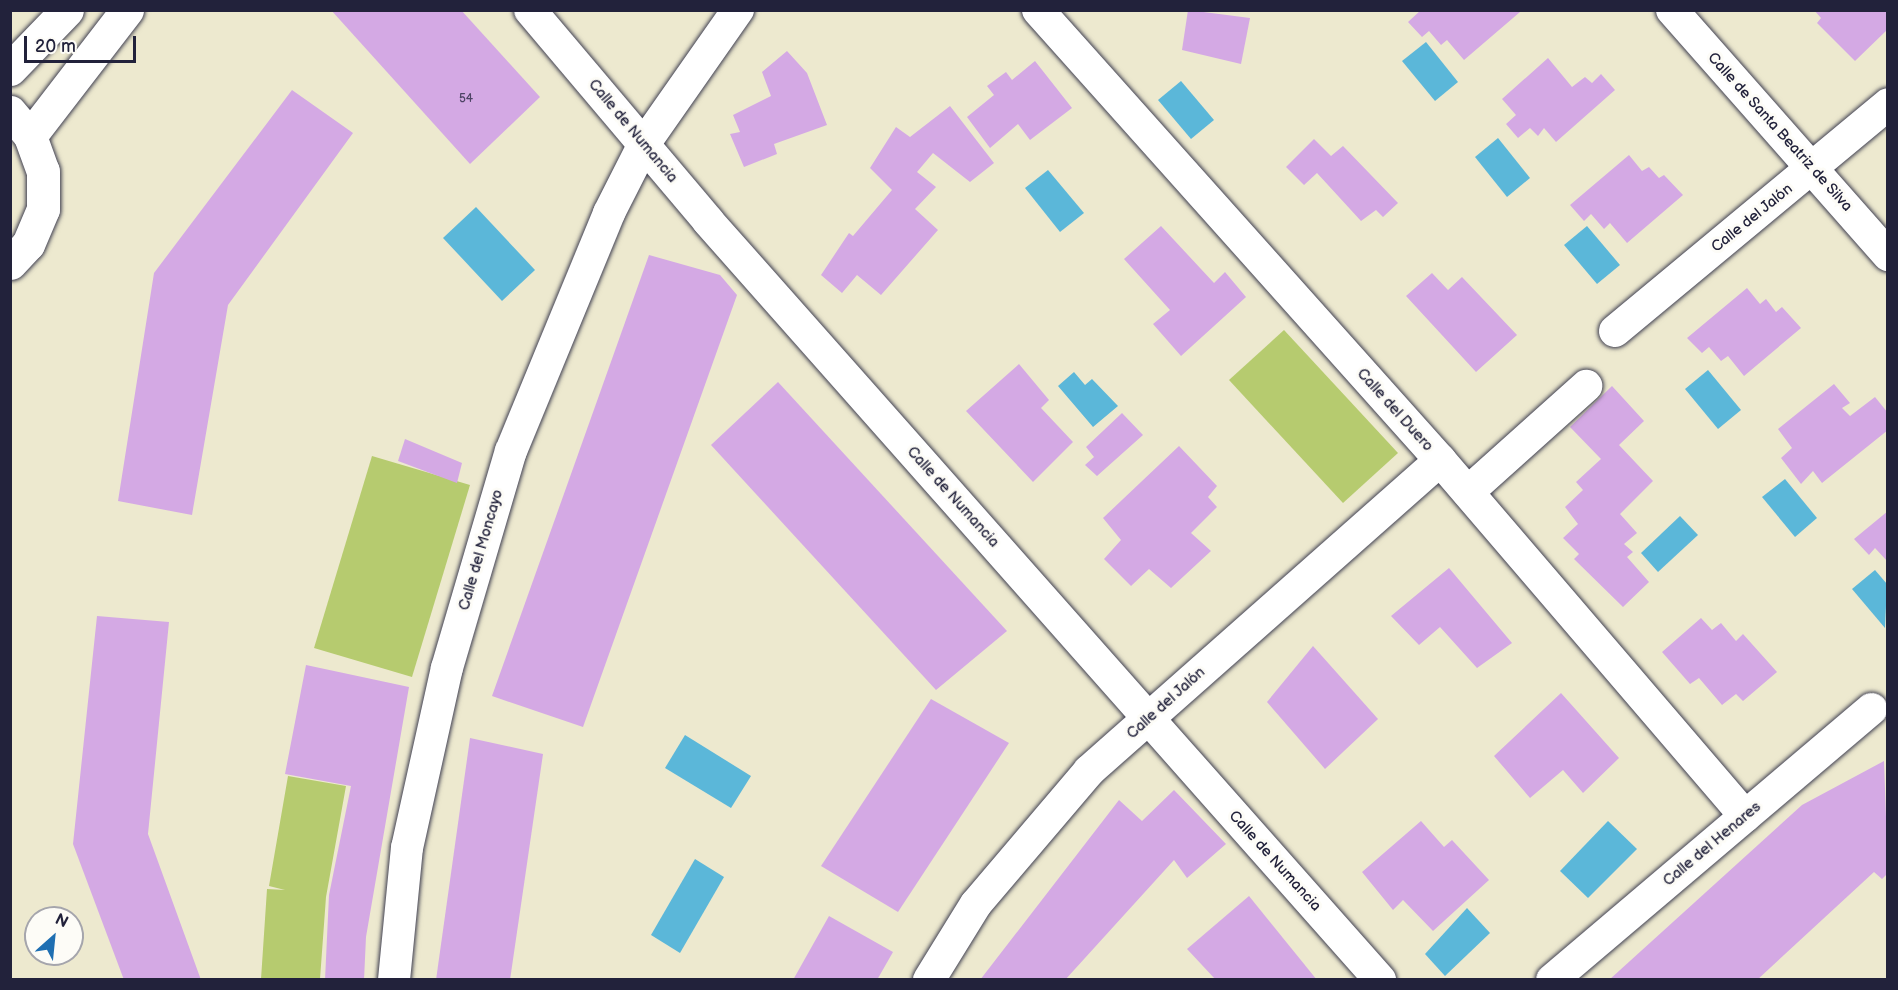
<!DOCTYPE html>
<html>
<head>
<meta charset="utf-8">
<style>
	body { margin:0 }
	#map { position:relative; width:1898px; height:990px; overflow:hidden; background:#ede9cf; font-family:"Balsamiq Sans",sans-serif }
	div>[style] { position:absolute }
	.green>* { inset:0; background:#b6cb6f }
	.water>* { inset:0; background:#5bb7d9 }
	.building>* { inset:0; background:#d4a9e4 }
	.roads { filter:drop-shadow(0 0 2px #404051) drop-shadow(0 0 2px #404051) }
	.minor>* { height:32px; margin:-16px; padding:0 16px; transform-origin:16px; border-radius:16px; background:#fff }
	.tertiary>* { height:33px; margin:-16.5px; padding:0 16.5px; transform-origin:16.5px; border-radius:16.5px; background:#fff }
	span { translate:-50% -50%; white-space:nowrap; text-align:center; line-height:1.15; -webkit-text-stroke:6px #fdfcf7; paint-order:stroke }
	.number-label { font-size:12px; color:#4e4465 }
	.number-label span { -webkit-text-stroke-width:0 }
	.street-label { font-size:15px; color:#22223b }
	.frame { position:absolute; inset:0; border:12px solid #22223b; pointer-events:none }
	.north { position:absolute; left:24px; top:906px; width:60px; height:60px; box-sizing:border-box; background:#fdfcf7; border:2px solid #a5a5ac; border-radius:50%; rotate:27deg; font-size:16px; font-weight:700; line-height:24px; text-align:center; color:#22223b }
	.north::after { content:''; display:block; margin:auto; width:21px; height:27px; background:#1f6fb2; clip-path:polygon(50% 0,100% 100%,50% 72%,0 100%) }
	.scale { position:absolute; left:24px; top:36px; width:112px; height:27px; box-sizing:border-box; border:3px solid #22223b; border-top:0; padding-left:8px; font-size:18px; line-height:21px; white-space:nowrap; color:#22223b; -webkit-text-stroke:4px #fdfcf7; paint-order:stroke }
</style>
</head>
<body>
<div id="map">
	<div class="green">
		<div style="clip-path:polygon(1284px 330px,1398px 453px,1343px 503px,1229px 380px)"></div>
		<div style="clip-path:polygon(372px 456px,470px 485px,412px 677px,314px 648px)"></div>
		<div style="clip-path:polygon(288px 776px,346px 786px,326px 897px,320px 979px,261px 979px,267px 889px,285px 890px,269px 886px)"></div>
	</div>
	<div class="water">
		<div style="clip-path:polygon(1426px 42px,1458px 82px,1435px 101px,1402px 61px)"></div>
		<div style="clip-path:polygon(1181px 81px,1214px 120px,1191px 139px,1158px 100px)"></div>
		<div style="clip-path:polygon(1498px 138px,1530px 178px,1507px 197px,1475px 157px)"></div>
		<div style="clip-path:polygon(1048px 170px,1084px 213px,1060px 232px,1025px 188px)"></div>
		<div style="clip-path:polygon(476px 207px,535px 270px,502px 301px,443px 238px)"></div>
		<div style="clip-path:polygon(1587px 226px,1620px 265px,1597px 284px,1564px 245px)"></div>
		<div style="clip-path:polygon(1708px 370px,1741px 410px,1718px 429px,1685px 389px)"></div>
		<div style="clip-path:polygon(1074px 372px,1085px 385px,1092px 379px,1118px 406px,1093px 427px,1058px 386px)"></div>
		<div style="clip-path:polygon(1785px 479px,1817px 518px,1795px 537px,1762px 497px)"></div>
		<div style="clip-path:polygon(1680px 516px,1698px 535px,1658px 572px,1641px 553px)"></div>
		<div style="clip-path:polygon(1875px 570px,1887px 584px,1885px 628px,1852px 589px)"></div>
		<div style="clip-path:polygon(685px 735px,751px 776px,731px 808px,665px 768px)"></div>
		<div style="clip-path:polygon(1608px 821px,1637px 849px,1588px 898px,1560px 871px)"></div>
		<div style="clip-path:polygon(695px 859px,724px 877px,680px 953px,651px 935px)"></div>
		<div style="clip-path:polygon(1467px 908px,1490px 933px,1445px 976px,1425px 954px)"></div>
	</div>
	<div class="building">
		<div style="clip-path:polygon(331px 10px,461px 10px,540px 97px,470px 164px)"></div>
		<div style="clip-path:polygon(1188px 10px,1250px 18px,1241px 64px,1182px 50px)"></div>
		<div style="clip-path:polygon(1421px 10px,1519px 10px,1520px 12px,1464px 60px,1447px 40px,1441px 45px,1429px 31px,1422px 37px,1408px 22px)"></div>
		<div style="clip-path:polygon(1814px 10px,1888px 10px,1888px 29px,1855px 61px,1817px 23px,1821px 18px)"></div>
		<div style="clip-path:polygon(787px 51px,807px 73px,827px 125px,774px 144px,777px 154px,744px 167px,730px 134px,740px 132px,733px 115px,771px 96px,762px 72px)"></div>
		<div style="clip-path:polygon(1548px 58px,1572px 87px,1585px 77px,1592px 83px,1601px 74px,1615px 90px,1556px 142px,1544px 128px,1538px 136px,1530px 128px,1518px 138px,1506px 124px,1516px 115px,1502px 99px)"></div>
		<div style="clip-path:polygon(1035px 61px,1072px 108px,1030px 140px,1018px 124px,990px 148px,967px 117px,994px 95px,987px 86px,1006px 72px,1012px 80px)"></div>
		<div style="clip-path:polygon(292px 90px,353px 133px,228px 305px,192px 515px,118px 501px,154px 273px)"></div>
		<div style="clip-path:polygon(950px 106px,994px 163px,970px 182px,933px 153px,917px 172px,936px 187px,915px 209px,938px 230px,881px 295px,857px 275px,842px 293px,821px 275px,849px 233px,853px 236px,892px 190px,870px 168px,896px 127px,910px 137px)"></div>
		<div style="clip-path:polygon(1314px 139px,1331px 156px,1343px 146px,1398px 203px,1383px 217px,1376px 210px,1361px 221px,1317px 173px,1304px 185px,1286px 167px)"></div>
		<div style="clip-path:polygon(1629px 155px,1642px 171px,1649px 167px,1659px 178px,1664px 175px,1683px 195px,1627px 243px,1610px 223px,1604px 229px,1591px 214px,1584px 221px,1570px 205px)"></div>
		<div style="clip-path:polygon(1161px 226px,1214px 283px,1225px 272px,1246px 297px,1181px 356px,1153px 324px,1170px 310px,1124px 259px)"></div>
		<div style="clip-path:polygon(649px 255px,720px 275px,737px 295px,583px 727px,492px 696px)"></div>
		<div style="clip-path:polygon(1432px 273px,1448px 290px,1462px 277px,1517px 335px,1476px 372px,1406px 296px)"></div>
		<div style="clip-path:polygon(1747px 288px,1760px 304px,1766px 299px,1776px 312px,1782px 307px,1801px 328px,1744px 376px,1728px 356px,1721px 361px,1709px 347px,1702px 353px,1687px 338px)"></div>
		<div style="clip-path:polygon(1019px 364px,1049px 400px,1041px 408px,1073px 442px,1033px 482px,966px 411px)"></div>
		<div style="clip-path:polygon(778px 382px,1007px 631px,936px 690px,711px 445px)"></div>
		<div style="clip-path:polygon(1834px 384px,1850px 403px,1842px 408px,1850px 416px,1875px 397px,1888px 413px,1888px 430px,1822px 483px,1813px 471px,1801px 484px,1781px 458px,1792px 448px,1778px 429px)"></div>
		<div style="clip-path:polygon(1612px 386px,1644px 421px,1619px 445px,1653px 481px,1620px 514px,1637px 533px,1624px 544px,1633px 552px,1627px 557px,1649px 582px,1623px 607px,1574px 559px,1579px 554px,1563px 538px,1578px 524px,1565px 507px,1583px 490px,1576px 482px,1601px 459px,1570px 427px)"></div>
		<div style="clip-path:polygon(1122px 413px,1143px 435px,1097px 476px,1085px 465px,1094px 457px,1086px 447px)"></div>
		<div style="clip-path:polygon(405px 439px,462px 463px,457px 483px,398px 461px)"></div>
		<div style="clip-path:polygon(1179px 446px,1217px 486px,1208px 497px,1217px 507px,1191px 533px,1211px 551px,1171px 588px,1149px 569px,1131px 586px,1104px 559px,1121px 540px,1103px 518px)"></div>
		<div style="clip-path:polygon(1888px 511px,1888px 562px,1875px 548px,1869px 555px,1854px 539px)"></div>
		<div style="clip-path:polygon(1449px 568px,1512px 643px,1477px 668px,1440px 627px,1419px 645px,1391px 616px)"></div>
		<div style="clip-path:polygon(97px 616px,169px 622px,148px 834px,201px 980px,124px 980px,73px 844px)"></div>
		<div style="clip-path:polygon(1701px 618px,1712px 630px,1721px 623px,1736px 641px,1743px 634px,1777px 672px,1743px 701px,1736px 694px,1722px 705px,1699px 678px,1690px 684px,1662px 652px)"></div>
		<div style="clip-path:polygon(1313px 646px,1378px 719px,1325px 769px,1267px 702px)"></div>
		<div style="clip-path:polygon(306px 665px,409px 687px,366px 937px,364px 980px,325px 980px,329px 895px,351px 786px,285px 774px)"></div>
		<div style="clip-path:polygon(1561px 693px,1619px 758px,1583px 793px,1563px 770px,1530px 798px,1494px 756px)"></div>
		<div style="clip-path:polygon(931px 699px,1009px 743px,898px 912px,821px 866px)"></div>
		<div style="clip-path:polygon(470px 738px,543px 754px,510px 980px,436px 980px)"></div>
		<div style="clip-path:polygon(1884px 761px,1888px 873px,1882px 879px,1874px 872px,1757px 980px,1609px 980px,1802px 805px)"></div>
		<div style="clip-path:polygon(1174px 790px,1226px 844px,1187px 878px,1174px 860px,1065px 980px,980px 980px,1119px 800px,1142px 821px)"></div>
		<div style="clip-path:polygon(1421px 821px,1444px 847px,1452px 840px,1489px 880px,1433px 931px,1403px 900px,1393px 910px,1362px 872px)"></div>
		<div style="clip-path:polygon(1249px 896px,1317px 980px,1216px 980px,1187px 949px)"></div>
		<div style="clip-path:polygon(829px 916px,893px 952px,877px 980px,793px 980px)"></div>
	</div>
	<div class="roads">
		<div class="minor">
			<div style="left:530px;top:10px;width:276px;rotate:49.8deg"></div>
			<div style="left:708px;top:221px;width:1014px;rotate:48.48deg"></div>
			<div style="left:1038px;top:10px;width:603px;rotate:48.22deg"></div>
			<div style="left:1440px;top:460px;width:469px;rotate:49.4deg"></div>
			<div style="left:1672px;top:10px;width:327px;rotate:48.6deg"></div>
			<div style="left:1615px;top:331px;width:355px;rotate:-39.7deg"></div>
			<div style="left:1468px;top:492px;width:159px;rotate:-41.9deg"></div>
			<div style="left:394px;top:980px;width:133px;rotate:-84.4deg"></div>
			<div style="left:407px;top:848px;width:184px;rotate:-77.5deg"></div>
			<div style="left:447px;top:668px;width:226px;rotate:-73.6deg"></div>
			<div style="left:511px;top:451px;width:257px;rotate:-67.6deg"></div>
			<div style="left:609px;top:213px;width:77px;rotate:-63.1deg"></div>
			<div style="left:644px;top:144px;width:164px;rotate:-55deg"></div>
			<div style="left:929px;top:980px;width:89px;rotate:-58.3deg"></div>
			<div style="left:976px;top:904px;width:175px;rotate:-49.6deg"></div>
			<div style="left:1089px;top:771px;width:469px;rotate:-41.5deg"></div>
			<div style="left:1552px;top:980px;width:419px;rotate:-40.3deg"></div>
		</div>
		<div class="tertiary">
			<div style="left:10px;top:69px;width:82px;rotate:-46deg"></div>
			<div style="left:10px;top:112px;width:31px;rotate:50deg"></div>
			<div style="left:30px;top:136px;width:37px;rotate:70deg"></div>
			<div style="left:43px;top:171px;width:38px;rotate:90deg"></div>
			<div style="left:43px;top:209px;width:38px;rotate:113deg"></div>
			<div style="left:28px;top:244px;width:26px;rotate:133deg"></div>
			<div style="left:30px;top:136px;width:159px;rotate:-52.4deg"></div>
		</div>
	</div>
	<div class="number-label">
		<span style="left:466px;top:99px">54</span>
	</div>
	<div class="street-label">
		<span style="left:633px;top:131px;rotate:50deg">Calle de Numancia</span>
		<span style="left:1780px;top:132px;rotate:48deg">Calle de Santa Beatriz de Silva</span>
		<span style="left:1752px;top:218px;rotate:-39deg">Calle del Jalón</span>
		<span style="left:1395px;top:410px;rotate:48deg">Calle del Duero</span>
		<span style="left:953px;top:497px;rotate:48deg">Calle de Numancia</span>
		<span style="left:481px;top:550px;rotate:-74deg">Calle del Moncayo</span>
		<span style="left:1166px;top:703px;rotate:-42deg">Calle del Jalón</span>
		<span style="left:1712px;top:844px;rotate:-40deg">Calle del Henares</span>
		<span style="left:1275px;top:861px;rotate:48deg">Calle de Numancia</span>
	</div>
	<div class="frame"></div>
	<div class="north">N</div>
	<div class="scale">20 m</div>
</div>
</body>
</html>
